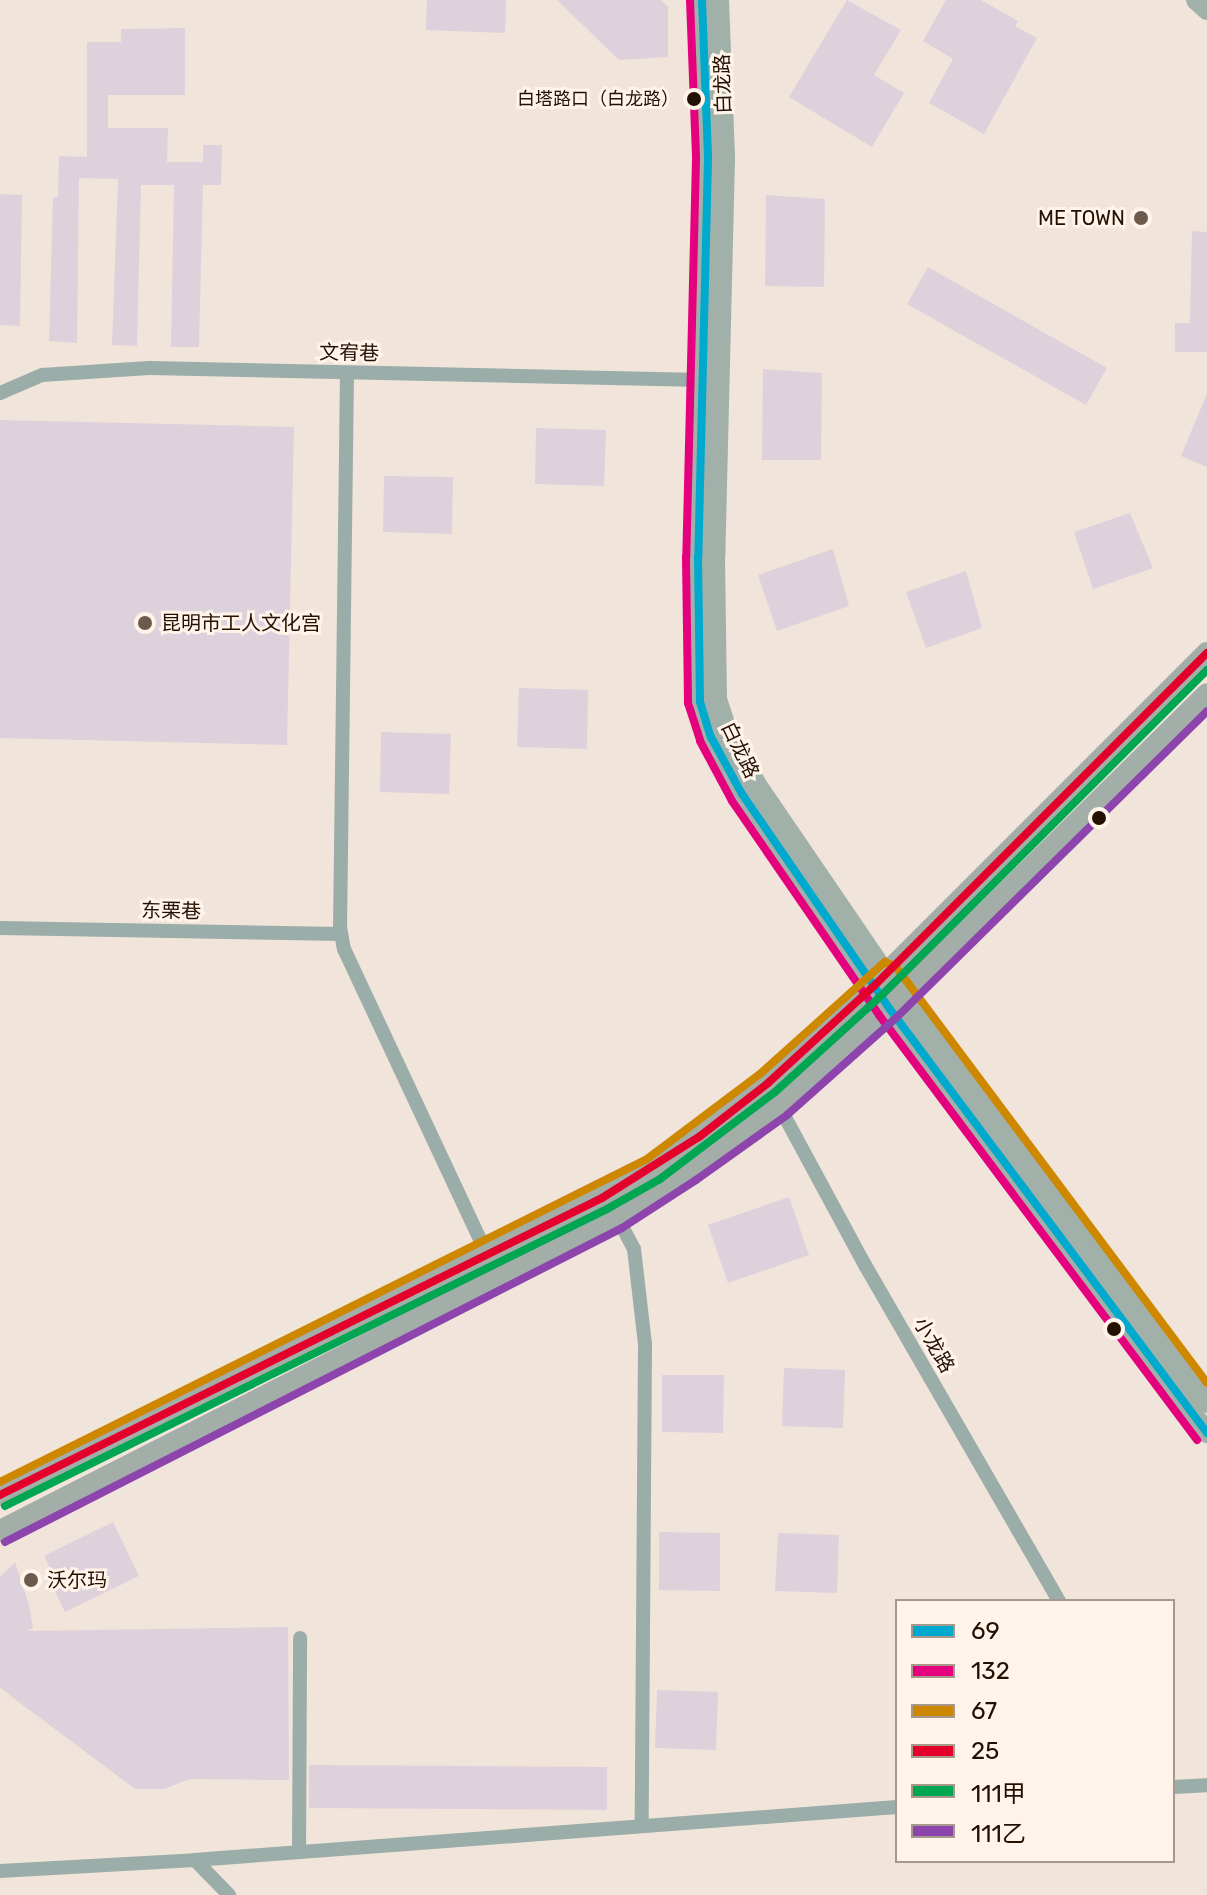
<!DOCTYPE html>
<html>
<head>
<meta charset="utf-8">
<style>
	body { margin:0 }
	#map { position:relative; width:1207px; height:1895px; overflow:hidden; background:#f1e4db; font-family:Rubik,"Noto Sans SC",sans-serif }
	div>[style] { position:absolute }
	.building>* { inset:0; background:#ddd2dc }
	.minor>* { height:14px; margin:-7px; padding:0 7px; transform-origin:7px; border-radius:7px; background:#9aada8 }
	.secondary>* { height:20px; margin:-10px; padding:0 10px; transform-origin:10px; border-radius:10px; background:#a1b1aa }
	.primary>* { height:22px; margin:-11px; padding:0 11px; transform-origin:11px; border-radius:11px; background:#a4aea8 }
	.bus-1>* { height:8px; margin:-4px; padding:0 4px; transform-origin:4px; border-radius:4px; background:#00a9ce }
	.bus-2>* { height:8px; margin:-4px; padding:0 4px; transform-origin:4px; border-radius:4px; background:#e5007d }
	.bus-3>* { height:8px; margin:-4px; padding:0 4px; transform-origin:4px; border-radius:4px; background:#cd8800 }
	.bus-4>* { height:8px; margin:-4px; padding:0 4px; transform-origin:4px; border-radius:4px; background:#e4002b }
	.bus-5>* { height:8px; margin:-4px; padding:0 4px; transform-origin:4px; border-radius:4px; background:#00a651 }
	.bus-6>* { height:8px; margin:-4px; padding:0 4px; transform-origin:4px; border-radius:4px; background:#8e44ad }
	.dots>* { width:22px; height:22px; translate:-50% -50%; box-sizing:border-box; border:4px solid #fff3ea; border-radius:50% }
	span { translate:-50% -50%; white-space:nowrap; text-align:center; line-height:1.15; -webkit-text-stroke:6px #fff3ea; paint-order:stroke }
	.bus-label { font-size:18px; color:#241000 }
	.right { translate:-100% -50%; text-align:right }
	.street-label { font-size:20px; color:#241000 }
	.poi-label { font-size:20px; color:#241000 }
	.left { translate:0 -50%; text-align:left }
	.legend { position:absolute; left:895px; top:1599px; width:280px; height:264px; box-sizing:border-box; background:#fff3ea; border:2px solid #a7988c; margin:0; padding:10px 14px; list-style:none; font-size:24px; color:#241000 }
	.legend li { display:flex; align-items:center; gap:16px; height:40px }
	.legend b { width:40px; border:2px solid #a7988c }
</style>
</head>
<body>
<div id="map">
	<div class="building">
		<div style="clip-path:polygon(427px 0,506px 0,505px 33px,426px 30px)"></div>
		<div style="clip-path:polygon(557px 0,661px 0,668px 7px,668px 57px,619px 60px)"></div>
		<div style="clip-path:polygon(847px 0,901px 30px,874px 75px,904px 93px,872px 147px,789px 97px)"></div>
		<div style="clip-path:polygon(946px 0,981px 0,1018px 21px,1015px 26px,1037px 38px,984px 134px,929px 103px,953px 59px,923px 41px)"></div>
		<div style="clip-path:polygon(185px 28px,185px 95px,108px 95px,108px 128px,168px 128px,167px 162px,203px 162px,203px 145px,222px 145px,221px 185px,203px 185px,199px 347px,171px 347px,174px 185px,141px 185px,137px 346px,112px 345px,118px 179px,79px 178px,77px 343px,49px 341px,53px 197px,58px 197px,59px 156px,87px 157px,87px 42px,121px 42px,121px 29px)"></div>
		<div style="clip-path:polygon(0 194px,22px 195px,20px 326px,0 325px)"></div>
		<div style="clip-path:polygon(766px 195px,825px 199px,824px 287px,765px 286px)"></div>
		<div style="clip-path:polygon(1192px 231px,1207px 232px,1207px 352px,1175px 352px,1175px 323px,1190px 323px)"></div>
		<div style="clip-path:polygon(928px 267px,1107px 368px,1086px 405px,907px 304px)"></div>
		<div style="clip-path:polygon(763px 369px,822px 373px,821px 460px,762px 460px)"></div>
		<div style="clip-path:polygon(1207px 393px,1207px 467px,1181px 456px)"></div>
		<div style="clip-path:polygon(0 420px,294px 427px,287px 745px,0 738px)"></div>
		<div style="clip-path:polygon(536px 428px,606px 430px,604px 486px,535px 484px)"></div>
		<div style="clip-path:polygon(384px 476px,453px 477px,452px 534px,383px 532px)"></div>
		<div style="clip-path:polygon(1130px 513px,1153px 568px,1093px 589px,1074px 532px)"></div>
		<div style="clip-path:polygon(833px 549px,849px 606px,777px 631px,758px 575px)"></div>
		<div style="clip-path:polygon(966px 571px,982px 628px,926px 648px,906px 592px)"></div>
		<div style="clip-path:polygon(519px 688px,588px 690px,587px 749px,517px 747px)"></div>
		<div style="clip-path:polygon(381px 732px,451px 734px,449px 794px,380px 792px)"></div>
		<div style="clip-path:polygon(789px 1197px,809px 1255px,728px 1283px,708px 1225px)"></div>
		<div style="clip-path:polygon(784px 1368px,845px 1370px,843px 1428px,782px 1426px)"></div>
		<div style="clip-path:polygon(662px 1375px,724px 1375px,723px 1433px,662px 1432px)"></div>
		<div style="clip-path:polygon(113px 1522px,139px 1576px,65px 1612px,50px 1581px,55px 1579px,44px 1556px)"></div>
		<div style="clip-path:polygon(659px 1532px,720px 1533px,720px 1591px,659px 1590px)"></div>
		<div style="clip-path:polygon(778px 1533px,839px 1535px,837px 1593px,775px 1591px)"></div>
		<div style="clip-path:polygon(15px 1562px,29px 1605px,33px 1628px,27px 1631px,288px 1627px,289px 1780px,190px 1779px,164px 1789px,135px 1789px,12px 1697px,0 1687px,0 1577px)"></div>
		<div style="clip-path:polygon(657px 1690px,718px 1692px,716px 1750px,655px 1748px)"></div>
		<div style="clip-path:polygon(309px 1765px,607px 1767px,607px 1810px,309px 1808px)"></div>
	</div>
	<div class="minor">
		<div style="left:347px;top:373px;width:554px;rotate:90.72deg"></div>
		<div style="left:340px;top:927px;width:22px;rotate:80deg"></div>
		<div style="left:344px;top:949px;width:337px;rotate:64.9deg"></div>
		<div style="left:0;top:393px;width:46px;rotate:-23.2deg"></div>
		<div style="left:42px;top:375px;width:107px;rotate:-3.7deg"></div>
		<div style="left:149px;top:368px;width:553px;rotate:1.24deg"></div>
		<div style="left:0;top:928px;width:341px;rotate:1deg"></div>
		<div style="left:779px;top:1106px;width:181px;rotate:61.6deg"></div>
		<div style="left:865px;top:1265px;width:388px;rotate:60deg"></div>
		<div style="left:617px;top:1217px;width:36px;rotate:62deg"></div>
		<div style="left:634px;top:1249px;width:96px;rotate:83.4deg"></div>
		<div style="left:645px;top:1344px;width:481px;rotate:90.4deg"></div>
		<div style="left:1173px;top:1787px;width:34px;rotate:-3deg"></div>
		<div style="left:299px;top:1852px;width:214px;rotate:-89.7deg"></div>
		<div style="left:195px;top:1860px;width:49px;rotate:45.8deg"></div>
		<div style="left:0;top:1871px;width:195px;rotate:-3.2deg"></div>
		<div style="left:195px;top:1860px;width:704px;rotate:-4.32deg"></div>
	</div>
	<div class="secondary">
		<div style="left:702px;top:0;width:159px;rotate:87.8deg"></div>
		<div style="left:708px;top:159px;width:398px;rotate:91.4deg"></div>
		<div style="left:698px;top:557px;width:145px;rotate:89.2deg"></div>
		<div style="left:700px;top:702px;width:37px;rotate:73deg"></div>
		<div style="left:711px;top:737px;width:65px;rotate:61.5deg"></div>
		<div style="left:742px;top:794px;width:260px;rotate:55.5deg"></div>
		<div style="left:889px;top:1008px;width:531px;rotate:53.19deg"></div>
		<div style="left:719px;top:0;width:159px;rotate:87.8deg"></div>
		<div style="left:725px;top:159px;width:398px;rotate:91.4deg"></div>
		<div style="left:715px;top:557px;width:142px;rotate:89.2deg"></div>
		<div style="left:717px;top:699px;width:33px;rotate:72deg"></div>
		<div style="left:727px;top:730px;width:63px;rotate:61.4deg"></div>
		<div style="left:757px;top:785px;width:255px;rotate:55.7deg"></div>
		<div style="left:901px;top:996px;width:509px;rotate:53.06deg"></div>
		<div style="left:1196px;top:0;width:15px;rotate:42deg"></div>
	</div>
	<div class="primary">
		<div style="left:0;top:1495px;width:671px;rotate:-26.26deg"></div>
		<div style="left:602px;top:1198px;width:59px;rotate:-29.6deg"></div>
		<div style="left:653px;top:1169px;width:56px;rotate:-34.8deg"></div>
		<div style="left:699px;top:1137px;width:88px;rotate:-38deg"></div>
		<div style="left:768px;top:1083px;width:144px;rotate:-42.5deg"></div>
		<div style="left:874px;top:986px;width:471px;rotate:-45deg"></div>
		<div style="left:0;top:1531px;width:692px;rotate:-26.97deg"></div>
		<div style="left:617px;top:1217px;width:86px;rotate:-33.1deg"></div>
		<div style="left:689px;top:1170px;width:110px;rotate:-35.4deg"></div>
		<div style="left:779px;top:1106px;width:147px;rotate:-41.7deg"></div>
		<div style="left:889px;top:1008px;width:447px;rotate:-44.6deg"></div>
	</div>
	<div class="bus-1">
		<div style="left:702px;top:0;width:159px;rotate:87.8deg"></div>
		<div style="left:708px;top:159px;width:398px;rotate:91.4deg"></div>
		<div style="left:698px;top:557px;width:145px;rotate:89.2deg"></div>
		<div style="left:700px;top:702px;width:37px;rotate:73deg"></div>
		<div style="left:711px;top:737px;width:65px;rotate:61.5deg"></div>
		<div style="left:742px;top:794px;width:260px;rotate:55.5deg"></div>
		<div style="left:889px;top:1008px;width:531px;rotate:53.19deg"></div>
	</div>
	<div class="bus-2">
		<div style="left:690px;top:0;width:159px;rotate:87.8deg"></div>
		<div style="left:696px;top:159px;width:398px;rotate:91.4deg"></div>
		<div style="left:686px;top:557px;width:146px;rotate:89.2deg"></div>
		<div style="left:688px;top:703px;width:40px;rotate:72deg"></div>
		<div style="left:700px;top:741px;width:68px;rotate:61.9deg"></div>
		<div style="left:732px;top:801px;width:260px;rotate:55.5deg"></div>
		<div style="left:879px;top:1015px;width:531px;rotate:53.19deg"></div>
	</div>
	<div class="bus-3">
		<div style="left:0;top:1482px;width:723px;rotate:-26.53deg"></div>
		<div style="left:647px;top:1159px;width:141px;rotate:-37deg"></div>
		<div style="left:760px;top:1074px;width:168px;rotate:-41.9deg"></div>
		<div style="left:885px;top:962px;width:12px;rotate:24deg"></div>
		<div style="left:896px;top:967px;width:519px;rotate:53.22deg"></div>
	</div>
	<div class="bus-4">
		<div style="left:0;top:1495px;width:671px;rotate:-26.26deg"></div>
		<div style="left:602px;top:1198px;width:115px;rotate:-32.2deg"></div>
		<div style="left:699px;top:1137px;width:88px;rotate:-38deg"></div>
		<div style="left:768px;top:1083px;width:144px;rotate:-42.5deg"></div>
		<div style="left:874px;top:986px;width:471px;rotate:-45deg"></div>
	</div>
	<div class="bus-5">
		<div style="left:5px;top:1506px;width:671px;rotate:-26.26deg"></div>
		<div style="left:607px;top:1209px;width:61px;rotate:-29.5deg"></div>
		<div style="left:660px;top:1179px;width:144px;rotate:-37.1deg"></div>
		<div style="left:775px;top:1092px;width:144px;rotate:-42.2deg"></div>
		<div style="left:882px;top:995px;width:460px;rotate:-45deg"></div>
	</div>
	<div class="bus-6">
		<div style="left:5px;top:1542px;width:692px;rotate:-26.97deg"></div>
		<div style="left:622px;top:1228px;width:88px;rotate:-33deg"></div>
		<div style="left:696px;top:1180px;width:112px;rotate:-35.5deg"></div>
		<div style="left:787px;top:1115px;width:147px;rotate:-41.7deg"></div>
		<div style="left:897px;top:1017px;width:436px;rotate:-44.6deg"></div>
	</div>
	<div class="dots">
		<div style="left:694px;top:99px;background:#241000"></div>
		<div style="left:1141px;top:218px;background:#6c5a4d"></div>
		<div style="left:145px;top:623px;background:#6c5a4d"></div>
		<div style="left:1099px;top:818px;background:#241000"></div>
		<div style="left:1114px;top:1329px;background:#241000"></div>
		<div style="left:31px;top:1580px;background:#6c5a4d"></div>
	</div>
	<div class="bus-label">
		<span class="right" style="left:679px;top:99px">白塔路口（白龙路）</span>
	</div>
	<div class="street-label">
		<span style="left:723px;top:84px;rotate:-92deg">白龙路</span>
		<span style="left:349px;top:353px;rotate:1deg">文宥巷</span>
		<span style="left:740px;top:750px;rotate:64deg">白龙路</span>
		<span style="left:171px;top:911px;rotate:1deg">东栗巷</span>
		<span style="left:934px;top:1345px;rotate:60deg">小龙路</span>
	</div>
	<div class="poi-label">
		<span class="right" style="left:1125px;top:218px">ME TOWN</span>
		<span class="left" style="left:161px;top:623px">昆明市工人文化宫</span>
		<span class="left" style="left:47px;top:1580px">沃尔玛</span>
	</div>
	<ul class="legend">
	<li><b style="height:10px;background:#00a9ce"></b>69</li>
	<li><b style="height:10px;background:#e5007d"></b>132</li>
	<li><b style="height:10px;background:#cd8800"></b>67</li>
	<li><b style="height:10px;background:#e4002b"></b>25</li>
	<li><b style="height:10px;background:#00a651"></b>111甲</li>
	<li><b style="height:10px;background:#8e44ad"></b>111乙</li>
	</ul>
</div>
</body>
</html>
